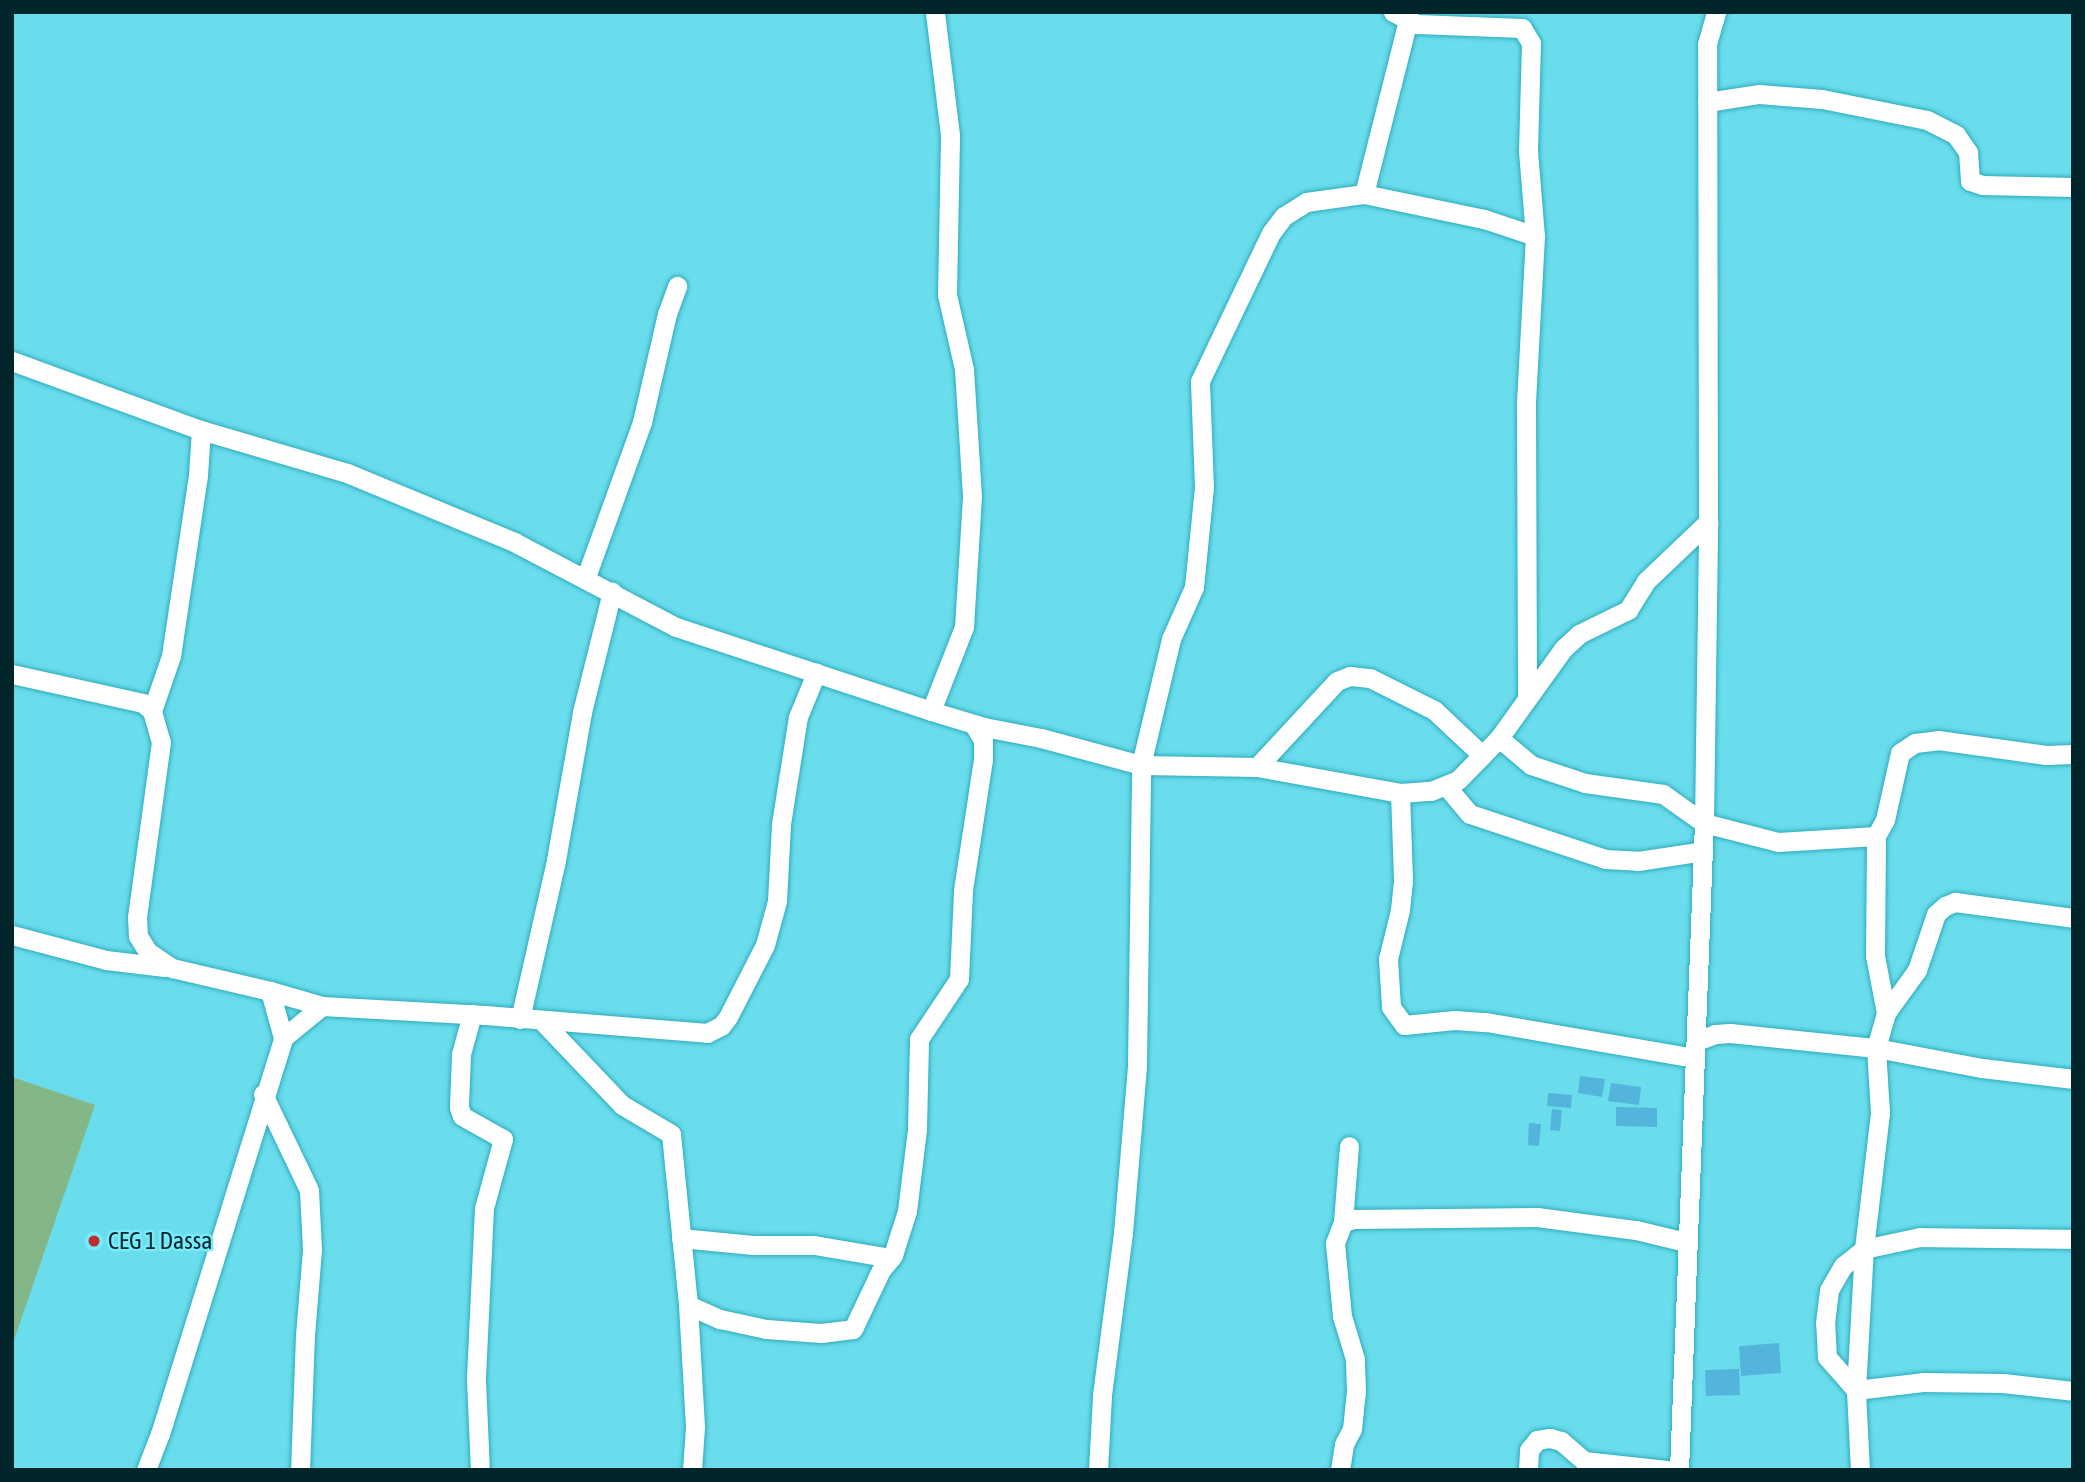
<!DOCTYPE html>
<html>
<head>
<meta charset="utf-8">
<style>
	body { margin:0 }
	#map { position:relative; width:2085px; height:1482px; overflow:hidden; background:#6added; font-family:"Asap Condensed",sans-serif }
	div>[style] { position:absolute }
	.green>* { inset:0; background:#83b787 }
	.building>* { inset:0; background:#53b5db }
	.roads { filter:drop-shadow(0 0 2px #2eacba) drop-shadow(0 0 2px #2eacba) }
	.street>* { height:19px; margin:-9.5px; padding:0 9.5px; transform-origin:9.5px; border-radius:9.5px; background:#fff }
	.dots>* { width:19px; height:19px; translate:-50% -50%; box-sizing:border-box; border:4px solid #78ebfa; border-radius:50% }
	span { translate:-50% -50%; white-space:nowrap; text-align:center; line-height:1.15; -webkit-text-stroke:5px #78ebfa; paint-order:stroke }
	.poi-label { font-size:24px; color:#00252a }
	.left { translate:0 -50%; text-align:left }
	.frame { position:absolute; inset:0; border:14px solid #00252a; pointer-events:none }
</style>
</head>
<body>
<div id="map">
	<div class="green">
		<div style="clip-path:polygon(12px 1077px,95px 1105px,12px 1346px)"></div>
	</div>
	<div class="building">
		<div style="clip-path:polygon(1580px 1076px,1605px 1079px,1602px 1097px,1578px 1093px)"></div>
		<div style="clip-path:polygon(1611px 1083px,1641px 1087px,1639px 1105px,1608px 1101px)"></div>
		<div style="clip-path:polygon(1548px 1093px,1572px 1095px,1571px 1108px,1547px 1106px)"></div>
		<div style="clip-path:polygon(1616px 1107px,1657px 1108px,1657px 1127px,1616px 1126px)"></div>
		<div style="clip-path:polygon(1552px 1109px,1562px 1110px,1560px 1131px,1550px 1130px)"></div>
		<div style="clip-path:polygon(1529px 1123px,1541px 1124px,1539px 1146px,1528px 1145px)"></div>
		<div style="clip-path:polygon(1779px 1343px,1781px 1373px,1741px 1376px,1739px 1346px)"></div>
		<div style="clip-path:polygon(1739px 1369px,1740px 1395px,1706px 1396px,1705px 1370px)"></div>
	</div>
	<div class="roads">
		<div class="street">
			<div style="left:1393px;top:12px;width:27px;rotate:27deg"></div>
			<div style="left:1417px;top:24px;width:105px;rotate:2.2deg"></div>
			<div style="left:1522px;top:28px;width:17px;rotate:59deg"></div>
			<div style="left:1531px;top:43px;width:108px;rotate:91.6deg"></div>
			<div style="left:1528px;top:151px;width:85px;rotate:85.3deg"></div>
			<div style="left:1535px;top:236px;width:165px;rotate:93.1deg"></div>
			<div style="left:1526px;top:401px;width:294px;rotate:89.8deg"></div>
			<div style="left:1707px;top:102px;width:53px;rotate:-8.7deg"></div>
			<div style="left:1759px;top:94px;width:63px;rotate:4.5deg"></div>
			<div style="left:1822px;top:99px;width:107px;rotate:11.3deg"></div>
			<div style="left:1927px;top:120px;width:33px;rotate:27deg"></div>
			<div style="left:1956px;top:135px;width:21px;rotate:55deg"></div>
			<div style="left:1968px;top:152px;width:29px;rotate:86deg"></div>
			<div style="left:1970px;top:181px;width:13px;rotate:18deg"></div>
			<div style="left:1982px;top:185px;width:91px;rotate:1.3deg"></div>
			<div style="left:1364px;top:194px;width:179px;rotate:-75.8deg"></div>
			<div style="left:12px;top:361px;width:201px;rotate:20.1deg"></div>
			<div style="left:201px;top:430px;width:152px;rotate:16.4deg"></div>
			<div style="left:347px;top:473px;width:181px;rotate:22.4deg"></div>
			<div style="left:514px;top:542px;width:183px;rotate:27.7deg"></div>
			<div style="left:676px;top:627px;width:268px;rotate:18.2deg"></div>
			<div style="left:931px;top:711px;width:55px;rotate:16.8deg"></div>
			<div style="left:984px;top:727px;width:58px;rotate:10.9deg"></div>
			<div style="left:1041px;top:738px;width:104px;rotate:15.1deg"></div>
			<div style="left:1141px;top:765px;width:116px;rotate:1deg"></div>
			<div style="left:1257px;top:767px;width:145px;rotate:10.3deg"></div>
			<div style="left:1400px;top:793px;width:31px;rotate:-4deg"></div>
			<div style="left:1431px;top:791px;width:29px;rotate:-22deg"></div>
			<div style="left:1458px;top:780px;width:59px;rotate:-45.7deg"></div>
			<div style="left:1499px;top:738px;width:110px;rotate:-54.3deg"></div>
			<div style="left:1563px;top:649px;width:22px;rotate:-43deg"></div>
			<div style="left:1579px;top:634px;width:55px;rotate:-26.1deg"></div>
			<div style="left:1628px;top:610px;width:34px;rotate:-58deg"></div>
			<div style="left:1646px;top:581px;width:86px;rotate:-43.6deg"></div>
			<div style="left:586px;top:577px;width:165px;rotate:-70.1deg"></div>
			<div style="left:642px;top:422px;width:111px;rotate:-77deg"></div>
			<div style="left:667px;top:314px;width:30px;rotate:-70deg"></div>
			<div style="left:12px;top:674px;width:134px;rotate:12.5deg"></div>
			<div style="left:143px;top:703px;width:12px;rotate:42deg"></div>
			<div style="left:152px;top:711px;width:32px;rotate:74deg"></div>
			<div style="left:161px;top:742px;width:177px;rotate:97.8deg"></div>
			<div style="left:137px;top:917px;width:19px;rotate:87deg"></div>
			<div style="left:138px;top:936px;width:19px;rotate:58deg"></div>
			<div style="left:148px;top:952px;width:29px;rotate:34deg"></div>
			<div style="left:172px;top:968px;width:101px;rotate:13.2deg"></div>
			<div style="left:270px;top:991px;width:54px;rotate:16.1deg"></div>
			<div style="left:322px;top:1006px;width:163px;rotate:3.2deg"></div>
			<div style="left:485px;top:1015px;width:223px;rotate:4.6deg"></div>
			<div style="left:707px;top:1033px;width:16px;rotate:-27deg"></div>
			<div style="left:721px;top:1026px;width:11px;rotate:-52deg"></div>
			<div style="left:728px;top:1017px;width:81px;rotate:-62.8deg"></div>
			<div style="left:765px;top:945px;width:46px;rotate:-74.7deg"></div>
			<div style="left:777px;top:901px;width:77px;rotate:-87deg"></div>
			<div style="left:781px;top:824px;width:108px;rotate:-81deg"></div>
			<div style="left:798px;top:717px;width:48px;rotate:-67.8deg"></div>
			<div style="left:152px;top:711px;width:58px;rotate:-70.9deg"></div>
			<div style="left:171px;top:656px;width:183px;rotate:-81.5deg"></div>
			<div style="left:198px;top:475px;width:45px;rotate:-86.2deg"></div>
			<div style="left:931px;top:711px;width:90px;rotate:-68.6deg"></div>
			<div style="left:964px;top:627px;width:131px;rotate:-86.5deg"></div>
			<div style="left:972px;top:496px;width:127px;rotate:-93.6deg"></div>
			<div style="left:964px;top:369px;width:76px;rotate:-102.9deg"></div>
			<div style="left:947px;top:295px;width:160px;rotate:-88.9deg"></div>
			<div style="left:950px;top:135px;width:124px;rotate:-97deg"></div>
			<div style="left:1499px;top:738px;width:42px;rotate:40.2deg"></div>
			<div style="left:1531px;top:765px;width:57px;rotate:18.4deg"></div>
			<div style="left:1585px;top:783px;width:79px;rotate:8deg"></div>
			<div style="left:1663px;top:794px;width:50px;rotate:35.3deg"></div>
			<div style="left:1704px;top:823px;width:301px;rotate:-89.2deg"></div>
			<div style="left:1708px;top:522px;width:478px;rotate:-90.1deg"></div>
			<div style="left:1707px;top:44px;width:33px;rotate:-74deg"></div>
			<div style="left:1257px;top:767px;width:117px;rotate:-47.1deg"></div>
			<div style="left:1337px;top:681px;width:14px;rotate:-21deg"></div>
			<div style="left:1350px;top:676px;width:20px;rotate:6deg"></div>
			<div style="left:1370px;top:678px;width:72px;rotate:26.6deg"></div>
			<div style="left:1434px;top:710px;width:66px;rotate:43.2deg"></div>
			<div style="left:1447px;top:787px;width:35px;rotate:50deg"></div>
			<div style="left:1470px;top:814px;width:142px;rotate:18.4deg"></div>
			<div style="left:1605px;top:859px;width:33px;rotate:3deg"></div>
			<div style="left:1638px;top:861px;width:66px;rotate:-8.7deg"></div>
			<div style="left:1400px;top:793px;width:88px;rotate:88deg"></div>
			<div style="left:1403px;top:881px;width:29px;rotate:96deg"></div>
			<div style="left:1400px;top:910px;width:50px;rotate:103.8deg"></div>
			<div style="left:1388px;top:959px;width:48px;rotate:86.4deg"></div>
			<div style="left:1391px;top:1007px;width:22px;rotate:54deg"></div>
			<div style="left:1404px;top:1025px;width:51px;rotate:-5.6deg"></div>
			<div style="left:1455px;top:1020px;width:31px;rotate:4deg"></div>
			<div style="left:1486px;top:1022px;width:211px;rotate:9.8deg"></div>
			<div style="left:12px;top:935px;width:97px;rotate:14.9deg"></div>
			<div style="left:106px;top:960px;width:59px;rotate:6.8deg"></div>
			<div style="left:270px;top:991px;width:49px;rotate:74.5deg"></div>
			<div style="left:1886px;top:1013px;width:58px;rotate:-100.9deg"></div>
			<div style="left:1875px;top:956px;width:120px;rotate:-89.5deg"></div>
			<div style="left:1876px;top:836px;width:18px;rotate:-61deg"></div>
			<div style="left:1885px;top:820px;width:69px;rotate:-77.4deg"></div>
			<div style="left:1900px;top:753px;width:18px;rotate:-34deg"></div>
			<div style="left:1915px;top:743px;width:23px;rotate:-7deg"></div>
			<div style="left:1938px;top:740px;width:109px;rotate:7.9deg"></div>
			<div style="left:2046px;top:755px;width:27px;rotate:-2deg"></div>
			<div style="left:472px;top:1014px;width:41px;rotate:105.4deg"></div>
			<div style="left:461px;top:1054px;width:53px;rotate:92.2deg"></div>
			<div style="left:459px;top:1107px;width:9px;rotate:72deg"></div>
			<div style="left:462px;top:1116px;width:47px;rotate:29.3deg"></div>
			<div style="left:503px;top:1139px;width:72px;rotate:105.4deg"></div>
			<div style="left:484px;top:1208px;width:172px;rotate:92.7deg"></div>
			<div style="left:476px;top:1380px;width:90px;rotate:87.5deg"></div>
			<div style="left:520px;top:1019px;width:163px;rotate:-77.2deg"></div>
			<div style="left:556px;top:860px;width:150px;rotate:-80deg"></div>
			<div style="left:582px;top:712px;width:124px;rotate:-76deg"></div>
			<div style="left:543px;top:1022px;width:115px;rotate:46.4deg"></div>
			<div style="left:622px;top:1105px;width:57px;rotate:30.6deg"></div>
			<div style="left:671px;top:1134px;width:172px;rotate:84.3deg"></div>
			<div style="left:688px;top:1305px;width:122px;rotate:86.7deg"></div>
			<div style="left:695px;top:1427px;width:43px;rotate:94deg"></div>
			<div style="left:1697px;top:1041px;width:19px;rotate:-21deg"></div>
			<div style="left:1715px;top:1034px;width:15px;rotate:-4deg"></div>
			<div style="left:1730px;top:1033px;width:147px;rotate:5.9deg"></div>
			<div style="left:1876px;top:1048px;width:108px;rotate:10.7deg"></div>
			<div style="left:1982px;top:1068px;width:92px;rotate:6.9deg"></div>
			<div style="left:263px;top:1094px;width:106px;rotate:64.4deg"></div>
			<div style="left:309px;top:1190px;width:60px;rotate:87.1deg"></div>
			<div style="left:312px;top:1250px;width:85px;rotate:94.7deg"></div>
			<div style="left:305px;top:1335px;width:135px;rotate:92.1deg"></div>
			<div style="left:1343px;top:1222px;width:76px;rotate:-85.5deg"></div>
			<div style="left:681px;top:1238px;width:72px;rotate:5.6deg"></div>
			<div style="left:753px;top:1245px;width:61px"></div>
			<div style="left:814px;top:1245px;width:78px;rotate:9.6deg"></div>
			<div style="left:891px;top:1258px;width:4px;rotate:-56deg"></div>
			<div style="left:893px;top:1255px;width:46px;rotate:-72.3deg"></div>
			<div style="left:907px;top:1211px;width:83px;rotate:-83deg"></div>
			<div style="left:917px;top:1129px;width:90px;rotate:-88.7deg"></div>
			<div style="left:919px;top:1039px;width:72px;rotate:-56.3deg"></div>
			<div style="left:959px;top:979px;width:89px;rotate:-87.4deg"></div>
			<div style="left:963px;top:890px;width:132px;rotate:-81.3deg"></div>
			<div style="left:983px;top:760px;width:20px;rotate:-90deg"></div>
			<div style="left:983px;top:740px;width:17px;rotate:-121deg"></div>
			<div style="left:688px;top:1305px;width:35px;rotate:24deg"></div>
			<div style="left:720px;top:1319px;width:47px;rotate:12.3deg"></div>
			<div style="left:766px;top:1329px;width:55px;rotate:4.2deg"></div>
			<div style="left:821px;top:1333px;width:32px;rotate:-7deg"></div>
			<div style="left:853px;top:1329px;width:65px;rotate:-64.6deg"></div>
			<div style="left:881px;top:1270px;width:16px;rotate:-50deg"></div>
			<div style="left:1856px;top:1390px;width:44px;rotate:-131.3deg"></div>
			<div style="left:1827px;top:1357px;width:34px;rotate:-93deg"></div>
			<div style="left:1825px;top:1323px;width:33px;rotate:-83deg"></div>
			<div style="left:1829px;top:1290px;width:28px;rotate:-60deg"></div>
			<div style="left:1843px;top:1266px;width:27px;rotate:-39deg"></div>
			<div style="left:1864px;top:1249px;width:57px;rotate:-12.1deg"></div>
			<div style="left:1920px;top:1237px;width:153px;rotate:0.7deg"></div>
			<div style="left:1856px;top:1390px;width:67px;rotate:-6.8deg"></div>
			<div style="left:1923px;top:1382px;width:80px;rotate:0.7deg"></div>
			<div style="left:2003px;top:1383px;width:70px;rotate:6.5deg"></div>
			<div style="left:146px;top:1470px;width:39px;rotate:-69deg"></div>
			<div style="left:160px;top:1434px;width:415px;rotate:-72.7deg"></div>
			<div style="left:283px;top:1038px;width:50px;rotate:-39.4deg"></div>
			<div style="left:1098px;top:1470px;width:75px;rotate:-86.9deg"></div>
			<div style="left:1102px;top:1395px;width:163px;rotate:-82.6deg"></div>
			<div style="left:1123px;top:1233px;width:169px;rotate:-85.2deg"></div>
			<div style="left:1137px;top:1065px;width:300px;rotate:-89.2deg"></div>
			<div style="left:1141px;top:765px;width:130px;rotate:-76.6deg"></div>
			<div style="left:1171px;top:639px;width:57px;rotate:-66.1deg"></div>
			<div style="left:1194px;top:587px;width:100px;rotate:-84.3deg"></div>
			<div style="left:1204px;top:487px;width:106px;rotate:-92.2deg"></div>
			<div style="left:1200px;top:381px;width:164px;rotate:-64.4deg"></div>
			<div style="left:1271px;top:233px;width:21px;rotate:-53deg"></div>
			<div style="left:1284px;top:216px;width:26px;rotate:-32deg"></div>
			<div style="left:1306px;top:202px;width:59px;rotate:-7.9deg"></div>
			<div style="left:1364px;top:194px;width:123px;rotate:11.8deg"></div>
			<div style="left:1484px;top:219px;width:54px;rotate:18.4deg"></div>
			<div style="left:1340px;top:1470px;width:26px;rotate:-81deg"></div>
			<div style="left:1344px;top:1444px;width:17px;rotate:-62deg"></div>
			<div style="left:1352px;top:1429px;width:38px;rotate:-84deg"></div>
			<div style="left:1356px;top:1391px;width:32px;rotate:-92deg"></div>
			<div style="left:1355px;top:1359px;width:45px;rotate:-106.8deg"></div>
			<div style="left:1342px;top:1316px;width:73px;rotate:-95.5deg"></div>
			<div style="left:1335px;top:1243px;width:22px;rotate:-69deg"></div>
			<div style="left:1343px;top:1222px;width:11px;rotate:-15deg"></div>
			<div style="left:1354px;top:1219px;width:183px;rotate:-0.6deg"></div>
			<div style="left:1537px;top:1217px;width:100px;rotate:7.5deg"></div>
			<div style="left:1636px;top:1230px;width:51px;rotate:13.5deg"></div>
			<div style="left:1528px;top:1470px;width:20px;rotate:-87deg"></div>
			<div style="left:1529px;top:1450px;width:13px;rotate:-51deg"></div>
			<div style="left:1537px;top:1440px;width:13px;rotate:-9deg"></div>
			<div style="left:1550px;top:1438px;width:11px;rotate:15deg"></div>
			<div style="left:1561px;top:1441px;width:30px;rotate:41deg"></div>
			<div style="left:1584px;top:1461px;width:83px;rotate:6.2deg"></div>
			<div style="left:1679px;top:1470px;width:647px;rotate:-87.79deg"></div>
			<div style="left:1704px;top:823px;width:76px;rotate:14.4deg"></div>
			<div style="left:1778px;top:842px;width:98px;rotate:-3.5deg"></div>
			<div style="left:1860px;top:1470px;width:80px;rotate:-92.9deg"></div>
			<div style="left:1856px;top:1390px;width:141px;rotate:-86.8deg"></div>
			<div style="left:1864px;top:1249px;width:138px;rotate:-83.3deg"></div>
			<div style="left:1880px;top:1112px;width:64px;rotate:-93.6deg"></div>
			<div style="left:1876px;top:1048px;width:36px;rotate:-74deg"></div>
			<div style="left:1886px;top:1013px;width:53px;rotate:-54.2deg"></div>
			<div style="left:1917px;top:970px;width:59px;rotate:-71.3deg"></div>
			<div style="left:1936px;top:914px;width:12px;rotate:-42deg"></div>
			<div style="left:1945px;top:906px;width:11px;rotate:-22deg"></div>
			<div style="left:1955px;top:902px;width:119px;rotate:7.7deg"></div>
		</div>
	</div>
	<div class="dots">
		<div style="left:94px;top:1241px;background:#be2f2c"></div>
	</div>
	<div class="poi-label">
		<span class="left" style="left:108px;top:1241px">CEG 1 Dassa</span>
	</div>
	<div class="frame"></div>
</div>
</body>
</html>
